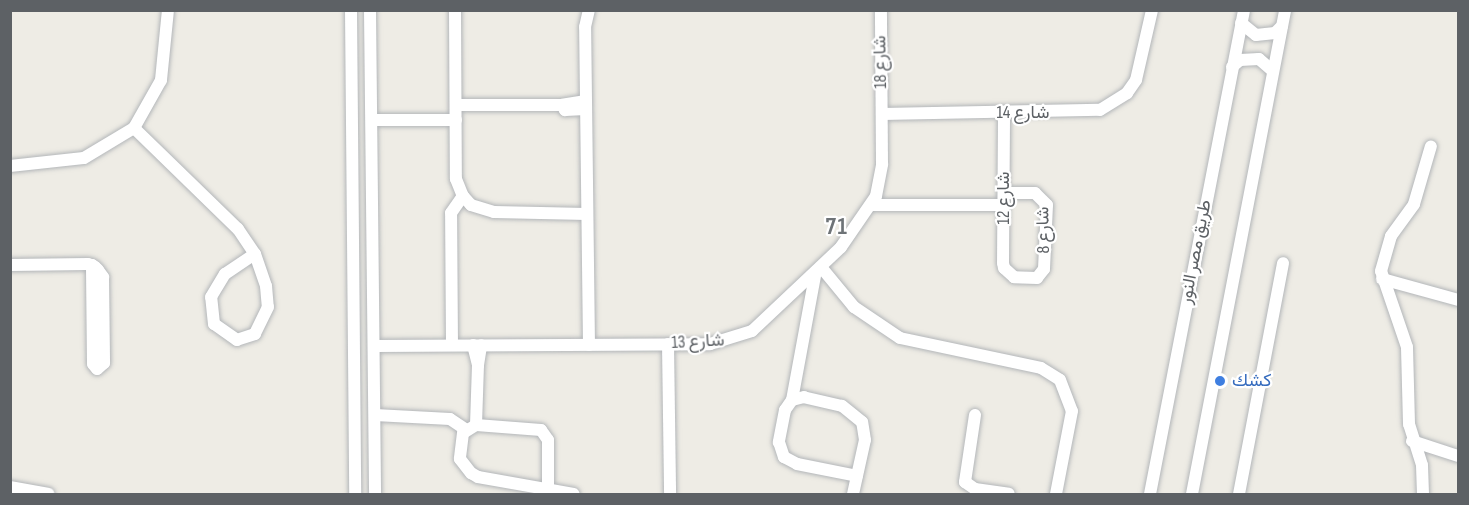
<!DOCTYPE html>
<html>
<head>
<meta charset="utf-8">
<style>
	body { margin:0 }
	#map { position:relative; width:1469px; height:505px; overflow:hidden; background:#eeece5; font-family:"Sofia Sans Condensed",Vazirmatn,sans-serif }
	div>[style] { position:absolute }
	.roads { filter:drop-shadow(0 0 2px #b3b6b9) drop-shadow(0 0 2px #b3b6b9) }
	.minor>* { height:12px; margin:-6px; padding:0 6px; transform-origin:6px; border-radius:6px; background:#fff }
	.dots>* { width:16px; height:16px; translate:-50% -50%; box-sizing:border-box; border:3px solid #fff; border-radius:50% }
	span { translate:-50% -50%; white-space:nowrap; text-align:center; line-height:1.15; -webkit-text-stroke:4.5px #fff; paint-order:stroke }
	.street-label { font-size:18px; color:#5d6165 }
	.shop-label { font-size:18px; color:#366cbe }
	.left { translate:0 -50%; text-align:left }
	.district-label { font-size:24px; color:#6e7377; font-weight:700; letter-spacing:1.5px }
	.frame { position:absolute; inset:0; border:12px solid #5d6165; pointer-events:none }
</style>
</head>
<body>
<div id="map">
	<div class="roads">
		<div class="minor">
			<div style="left:351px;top:10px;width:484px;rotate:89.5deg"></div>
			<div style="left:370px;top:10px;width:484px;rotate:89.4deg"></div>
			<div style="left:455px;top:10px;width:169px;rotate:89.7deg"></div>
			<div style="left:456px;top:179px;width:18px;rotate:68deg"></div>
			<div style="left:463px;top:196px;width:12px;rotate:48deg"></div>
			<div style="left:471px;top:205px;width:24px;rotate:17deg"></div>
			<div style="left:494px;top:212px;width:93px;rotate:1.2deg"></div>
			<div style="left:1241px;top:23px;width:19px;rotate:39deg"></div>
			<div style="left:1256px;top:35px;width:19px;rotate:-6deg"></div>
			<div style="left:1275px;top:33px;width:10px;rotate:-45deg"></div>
			<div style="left:1232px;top:67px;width:11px;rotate:-41deg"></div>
			<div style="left:1240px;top:60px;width:19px;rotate:-3deg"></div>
			<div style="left:1259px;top:59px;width:18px;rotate:41deg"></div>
			<div style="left:586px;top:101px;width:24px;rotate:171deg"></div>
			<div style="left:562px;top:105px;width:6px;rotate:59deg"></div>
			<div style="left:565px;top:110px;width:21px;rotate:-3deg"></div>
			<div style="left:456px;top:105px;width:106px"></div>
			<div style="left:882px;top:114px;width:218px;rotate:-1.1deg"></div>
			<div style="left:1100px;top:110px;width:32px;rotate:-32deg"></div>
			<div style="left:1127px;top:93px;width:16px;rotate:-55deg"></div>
			<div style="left:1136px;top:80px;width:72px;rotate:-77.1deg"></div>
			<div style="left:372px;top:120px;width:84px"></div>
			<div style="left:134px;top:128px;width:145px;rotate:44.2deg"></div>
			<div style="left:238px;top:229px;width:30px;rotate:56deg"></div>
			<div style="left:255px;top:254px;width:34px;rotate:71deg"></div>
			<div style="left:266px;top:286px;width:21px;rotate:85deg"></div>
			<div style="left:268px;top:307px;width:30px;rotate:116deg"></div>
			<div style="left:255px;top:334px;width:19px;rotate:162deg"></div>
			<div style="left:237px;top:340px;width:28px;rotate:-145deg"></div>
			<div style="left:214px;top:324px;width:27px;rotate:-96deg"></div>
			<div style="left:211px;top:297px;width:27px;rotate:-59deg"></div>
			<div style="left:225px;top:274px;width:36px;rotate:-34deg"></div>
			<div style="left:10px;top:166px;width:74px;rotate:-6.2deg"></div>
			<div style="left:84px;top:158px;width:58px;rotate:-31deg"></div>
			<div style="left:134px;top:128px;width:55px;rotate:-60.6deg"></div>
			<div style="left:161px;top:80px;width:70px;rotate:-84.3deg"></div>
			<div style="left:1004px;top:193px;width:31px"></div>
			<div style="left:1035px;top:193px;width:17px;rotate:45deg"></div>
			<div style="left:1047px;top:205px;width:64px;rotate:92.7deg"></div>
			<div style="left:1044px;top:269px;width:11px;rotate:128deg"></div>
			<div style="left:1037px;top:278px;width:23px;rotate:-178deg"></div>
			<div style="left:1014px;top:277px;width:13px;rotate:-138deg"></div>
			<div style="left:1004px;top:268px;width:5px;rotate:-101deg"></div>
			<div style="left:1003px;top:263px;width:150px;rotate:-89.6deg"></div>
			<div style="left:872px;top:205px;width:131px"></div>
			<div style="left:10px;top:265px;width:78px;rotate:-0.7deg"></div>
			<div style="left:88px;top:264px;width:4px;rotate:14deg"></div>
			<div style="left:92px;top:265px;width:4px;rotate:34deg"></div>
			<div style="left:95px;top:267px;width:4px;rotate:45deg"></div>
			<div style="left:98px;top:270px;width:9px;rotate:54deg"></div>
			<div style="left:103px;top:277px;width:86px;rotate:89.3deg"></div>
			<div style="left:104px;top:363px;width:9px;rotate:139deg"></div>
			<div style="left:97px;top:369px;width:6px;rotate:-129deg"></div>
			<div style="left:93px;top:364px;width:99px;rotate:-90.6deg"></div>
			<div style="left:821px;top:267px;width:52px;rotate:50.5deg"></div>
			<div style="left:854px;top:307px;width:55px;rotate:34deg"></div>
			<div style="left:900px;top:338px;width:144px;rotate:12deg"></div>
			<div style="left:1041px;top:368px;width:22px;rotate:32deg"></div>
			<div style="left:1060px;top:380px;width:33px;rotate:69deg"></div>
			<div style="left:1072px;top:411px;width:85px;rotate:100.9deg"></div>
			<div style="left:1382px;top:279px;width:79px;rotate:15.4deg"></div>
			<div style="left:668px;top:344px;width:150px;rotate:89.2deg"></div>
			<div style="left:452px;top:345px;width:132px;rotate:-90.4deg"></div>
			<div style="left:451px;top:213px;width:21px;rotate:-55deg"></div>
			<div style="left:473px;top:345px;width:21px;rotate:76deg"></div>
			<div style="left:478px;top:365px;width:20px;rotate:-81deg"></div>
			<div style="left:589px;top:345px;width:318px;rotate:-90.7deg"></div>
			<div style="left:585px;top:27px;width:17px;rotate:-77deg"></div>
			<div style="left:374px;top:346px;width:336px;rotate:-0.3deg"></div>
			<div style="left:710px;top:344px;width:44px;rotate:-17.2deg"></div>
			<div style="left:752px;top:331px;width:122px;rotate:-43.3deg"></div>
			<div style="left:841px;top:247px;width:62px;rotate:-55.5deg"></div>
			<div style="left:876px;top:196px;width:33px;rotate:-79deg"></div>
			<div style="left:882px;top:164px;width:154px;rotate:-90.4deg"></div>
			<div style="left:792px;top:400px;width:131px;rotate:-79.5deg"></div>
			<div style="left:375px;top:415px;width:75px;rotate:3.1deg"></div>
			<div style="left:450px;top:419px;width:18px;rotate:34deg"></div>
			<div style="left:975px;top:415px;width:68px;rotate:98.5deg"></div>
			<div style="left:965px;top:482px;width:12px;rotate:35deg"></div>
			<div style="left:975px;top:489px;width:34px;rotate:8deg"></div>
			<div style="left:476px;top:425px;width:60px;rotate:-88.1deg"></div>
			<div style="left:1412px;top:441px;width:48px;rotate:18.1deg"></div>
			<div style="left:10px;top:487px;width:39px;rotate:10deg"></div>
			<div style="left:548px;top:490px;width:50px;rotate:-90deg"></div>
			<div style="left:548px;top:440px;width:12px;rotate:-125deg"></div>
			<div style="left:541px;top:430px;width:65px;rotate:-175.6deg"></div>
			<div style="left:476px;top:425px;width:15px;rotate:148deg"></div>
			<div style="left:463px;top:433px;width:26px;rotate:97deg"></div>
			<div style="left:460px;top:459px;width:18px;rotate:52deg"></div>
			<div style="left:471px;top:473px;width:8px;rotate:30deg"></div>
			<div style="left:478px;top:477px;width:97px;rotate:10deg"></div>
			<div style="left:853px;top:494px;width:55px;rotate:-77.5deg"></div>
			<div style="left:865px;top:440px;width:18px;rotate:-99deg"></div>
			<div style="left:862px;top:422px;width:26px;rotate:-141deg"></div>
			<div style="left:842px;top:406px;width:39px;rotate:-167deg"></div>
			<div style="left:804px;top:397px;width:12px;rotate:166deg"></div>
			<div style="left:792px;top:400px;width:12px;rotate:125deg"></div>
			<div style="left:785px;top:410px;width:33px;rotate:101deg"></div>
			<div style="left:779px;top:442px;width:16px;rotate:72deg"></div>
			<div style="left:784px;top:457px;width:15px;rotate:28deg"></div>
			<div style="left:797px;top:464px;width:61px;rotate:11.3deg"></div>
			<div style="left:1150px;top:494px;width:493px;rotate:-79deg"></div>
			<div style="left:1192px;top:494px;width:493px;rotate:-79.1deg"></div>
			<div style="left:1239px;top:494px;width:235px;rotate:-79.2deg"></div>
			<div style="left:1423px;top:494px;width:29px;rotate:-92deg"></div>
			<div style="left:1422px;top:465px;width:43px;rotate:-107.6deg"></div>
			<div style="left:1409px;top:424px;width:77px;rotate:-91.5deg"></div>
			<div style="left:1407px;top:347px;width:80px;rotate:-108.9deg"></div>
			<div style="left:1381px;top:271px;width:36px;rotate:-74deg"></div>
			<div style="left:1391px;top:236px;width:39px;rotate:-54deg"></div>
			<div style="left:1414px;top:204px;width:60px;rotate:-73.7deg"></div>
		</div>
	</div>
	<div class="dots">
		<div style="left:1220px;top:381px;background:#3f7fe0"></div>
	</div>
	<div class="street-label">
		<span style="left:881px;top:62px;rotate:-91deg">شارع 18</span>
		<span style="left:1023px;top:113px">شارع 14</span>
		<span style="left:1004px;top:198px;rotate:-90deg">شارع 12</span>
		<span style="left:1044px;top:230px;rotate:-91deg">شارع 8</span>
		<span style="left:1196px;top:252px;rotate:-79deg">طريق مصر النور</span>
		<span style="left:698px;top:342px;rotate:-3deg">شارع 13</span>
	</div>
	<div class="shop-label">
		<span class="left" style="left:1232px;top:381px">كشك</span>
	</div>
	<div class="district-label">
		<span style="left:837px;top:227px">71</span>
	</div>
	<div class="frame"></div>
</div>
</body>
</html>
